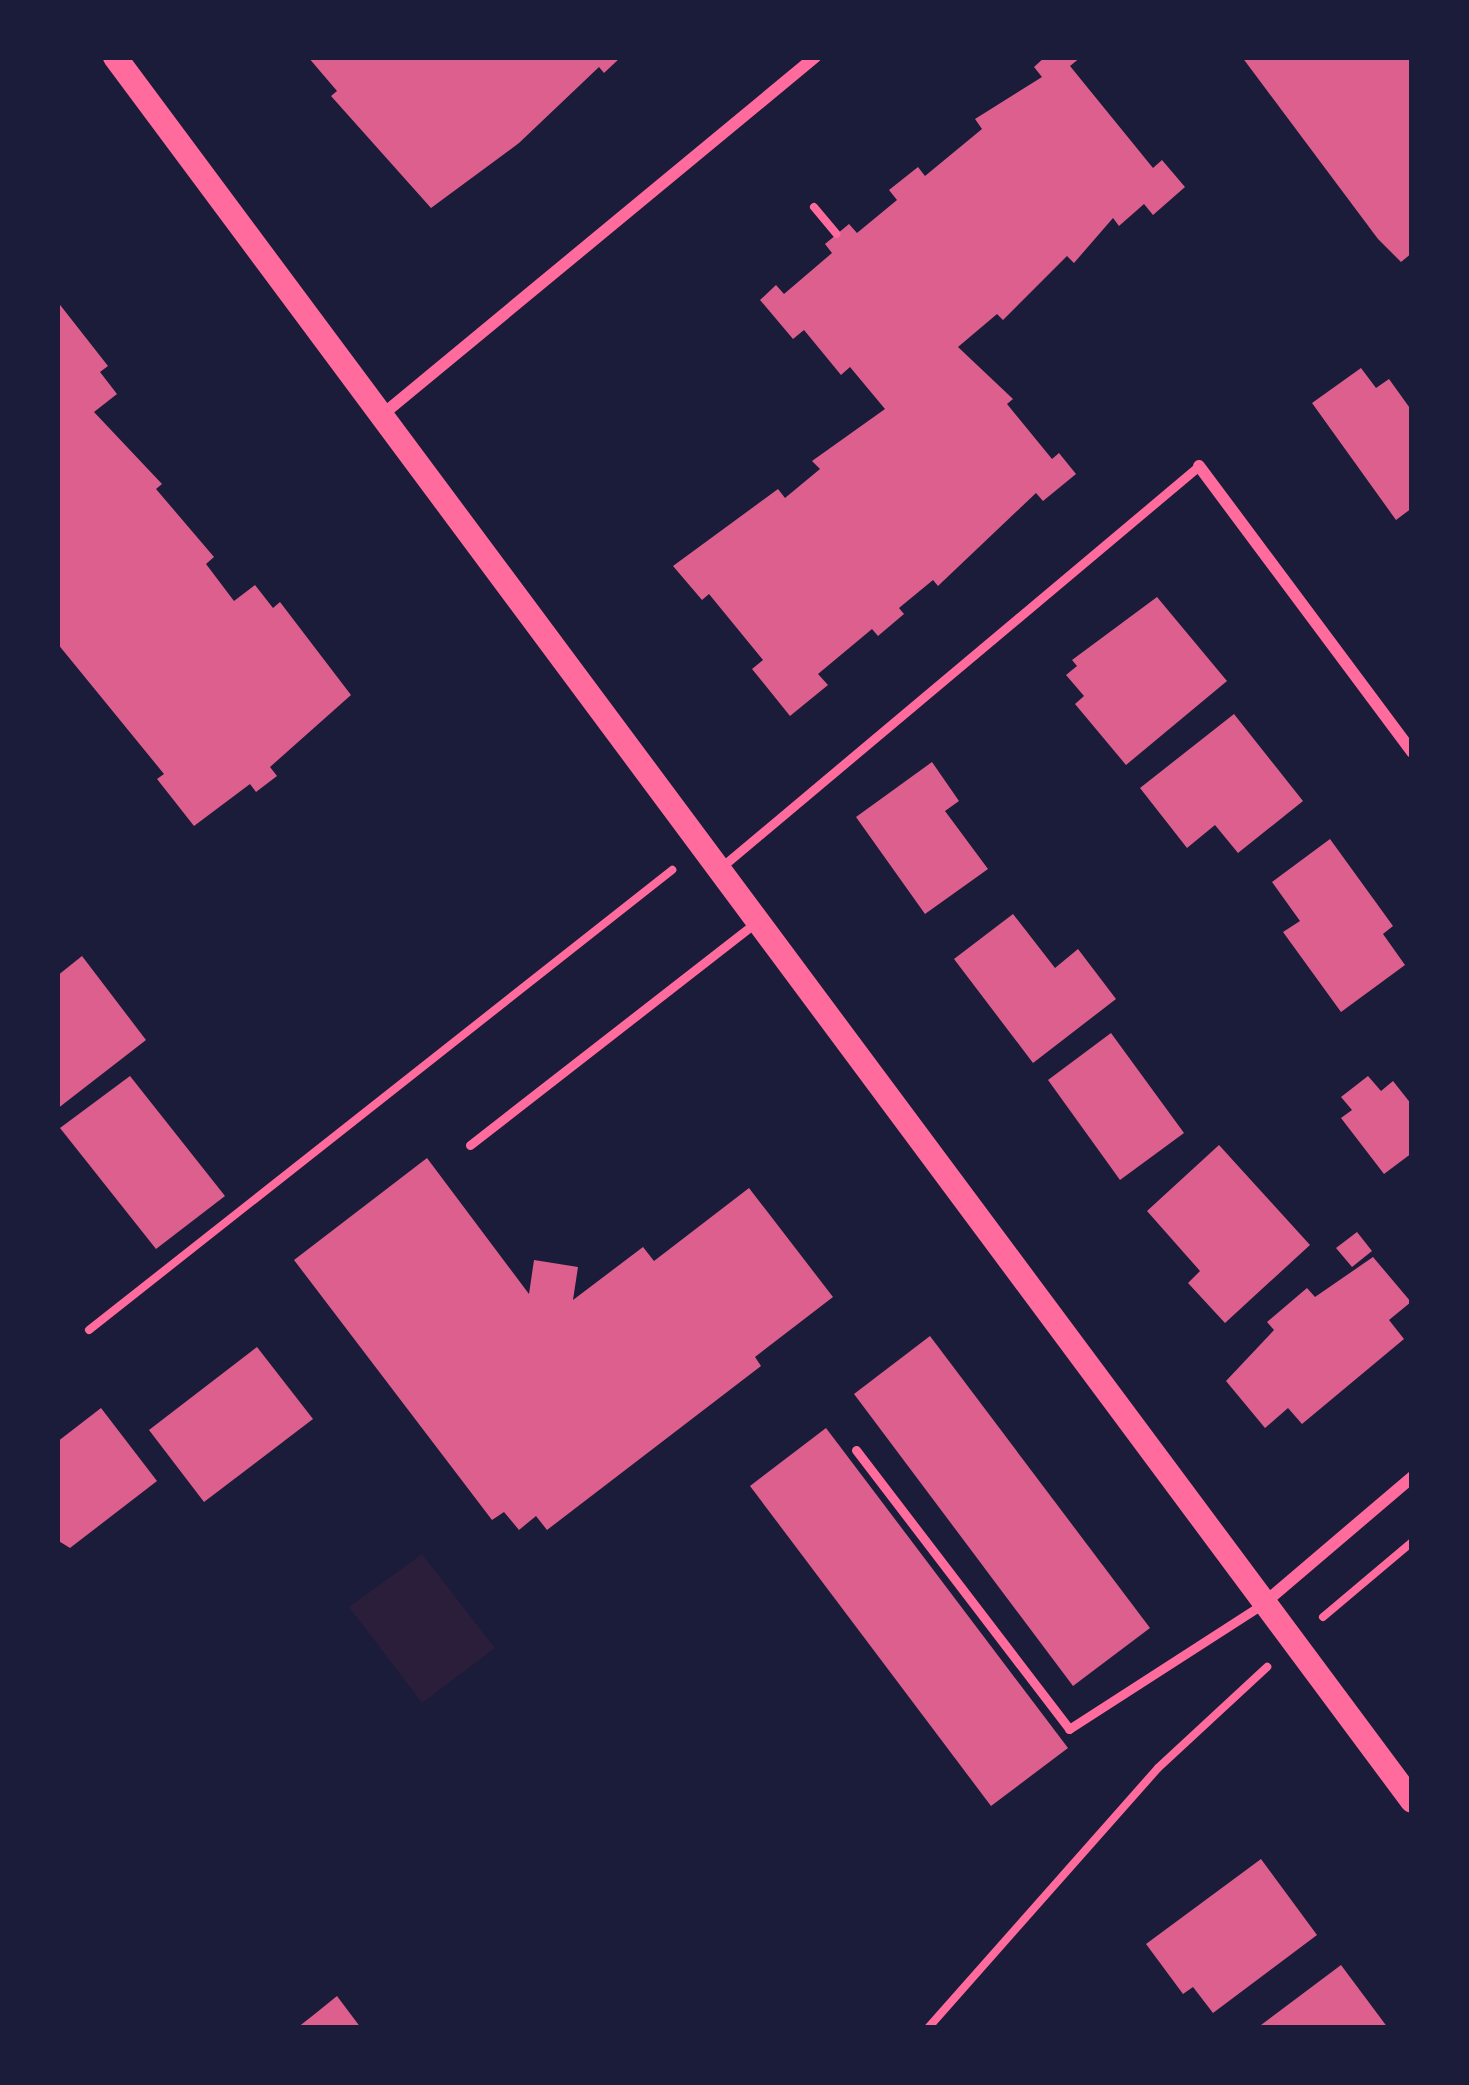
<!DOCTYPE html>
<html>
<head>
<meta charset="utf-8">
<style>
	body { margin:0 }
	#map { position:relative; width:1469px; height:2085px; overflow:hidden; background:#1b1b3a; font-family:"Space Grotesk",sans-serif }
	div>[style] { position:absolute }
	.green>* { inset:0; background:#2a1e3b }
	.building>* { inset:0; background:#dd5f8e }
	.path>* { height:8px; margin:-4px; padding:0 4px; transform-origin:4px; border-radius:4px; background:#ff6b9d }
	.service>* { height:9px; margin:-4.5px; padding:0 4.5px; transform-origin:4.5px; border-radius:4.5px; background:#ff6b9d }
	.minor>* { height:12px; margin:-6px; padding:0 6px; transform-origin:6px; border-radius:6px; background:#ff6b9d }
	.secondary>* { height:24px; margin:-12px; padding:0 12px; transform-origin:12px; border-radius:12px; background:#ff6b9d }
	span { translate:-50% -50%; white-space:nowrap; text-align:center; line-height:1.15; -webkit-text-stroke:9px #1b1b3a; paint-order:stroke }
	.frame { position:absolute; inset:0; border:60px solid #1b1b3a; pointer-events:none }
</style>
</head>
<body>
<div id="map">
	<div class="green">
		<div style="clip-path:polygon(422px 1554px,495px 1648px,422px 1703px,349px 1607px)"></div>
	</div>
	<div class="building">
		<div style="clip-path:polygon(308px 57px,621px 57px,604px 73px,599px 67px,519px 143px,431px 208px,331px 96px,337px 91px)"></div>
		<div style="clip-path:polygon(1045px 57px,1081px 57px,1070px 66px,1153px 168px,1162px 160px,1185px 187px,1153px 215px,1144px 204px,1119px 226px,1113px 218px,1074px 263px,1067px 256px,1003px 320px,997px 314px,958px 347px,1013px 399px,1007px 404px,1052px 459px,1059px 453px,1076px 474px,1043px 501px,1036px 493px,938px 586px,933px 580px,899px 608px,904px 614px,878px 636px,872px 629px,818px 674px,828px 685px,790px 716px,752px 669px,763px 660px,709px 594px,702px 600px,673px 566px,778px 489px,785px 498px,820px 469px,812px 461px,885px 409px,850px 367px,841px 375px,804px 330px,793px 339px,760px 300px,776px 285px,784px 294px,832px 253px,825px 244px,849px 224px,857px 233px,897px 200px,889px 190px,918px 167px,925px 176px,982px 129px,975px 119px,1042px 77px,1034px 67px)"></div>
		<div style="clip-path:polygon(1242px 57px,1412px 57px,1412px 253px,1401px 262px,1378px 239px)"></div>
		<div style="clip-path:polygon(57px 301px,108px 366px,100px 372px,117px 394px,94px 412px,162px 484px,156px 489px,214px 557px,206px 564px,234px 601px,255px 585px,273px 608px,280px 602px,351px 695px,270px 767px,277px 776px,256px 792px,250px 784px,194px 826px,157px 779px,164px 774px,57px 643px)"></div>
		<div style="clip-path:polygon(1361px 368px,1376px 388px,1389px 379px,1412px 411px,1412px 508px,1396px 520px,1312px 403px)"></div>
		<div style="clip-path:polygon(1157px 597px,1227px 681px,1126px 765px,1075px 704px,1084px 696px,1066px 675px,1077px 666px,1072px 660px)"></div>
		<div style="clip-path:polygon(1234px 714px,1303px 801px,1238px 853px,1215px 825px,1187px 848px,1140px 788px)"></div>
		<div style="clip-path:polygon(932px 762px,959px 801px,945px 811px,988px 869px,925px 914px,856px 817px)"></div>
		<div style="clip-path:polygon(1330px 839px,1393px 926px,1383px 934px,1405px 965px,1341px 1012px,1283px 932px,1300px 921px,1272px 882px)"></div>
		<div style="clip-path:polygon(1013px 914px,1055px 968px,1078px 949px,1116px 999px,1033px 1063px,954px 959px)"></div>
		<div style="clip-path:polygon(82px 956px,146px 1040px,57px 1109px,57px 976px)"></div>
		<div style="clip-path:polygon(1111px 1033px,1184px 1133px,1120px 1180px,1048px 1080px)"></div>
		<div style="clip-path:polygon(130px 1076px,225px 1196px,156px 1249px,60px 1128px)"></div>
		<div style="clip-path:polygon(1368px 1076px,1381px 1091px,1393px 1081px,1412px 1105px,1412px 1153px,1384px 1174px,1341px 1118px,1352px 1110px,1341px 1097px)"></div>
		<div style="clip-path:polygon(1219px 1145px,1310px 1245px,1225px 1323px,1188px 1283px,1200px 1271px,1147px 1211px)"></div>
		<div style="clip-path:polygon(427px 1158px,529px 1294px,534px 1260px,578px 1267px,573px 1300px,643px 1247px,654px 1261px,749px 1188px,833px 1297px,755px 1357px,761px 1366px,547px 1530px,536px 1516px,519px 1530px,504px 1512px,492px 1520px,294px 1260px)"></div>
		<div style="clip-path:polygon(1357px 1232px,1372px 1251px,1352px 1267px,1336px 1248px)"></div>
		<div style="clip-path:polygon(1373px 1257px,1411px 1302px,1389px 1320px,1404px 1339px,1302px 1424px,1288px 1408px,1265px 1428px,1226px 1381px,1274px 1330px,1267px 1322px,1307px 1288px,1315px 1297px)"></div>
		<div style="clip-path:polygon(930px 1336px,1150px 1628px,1073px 1686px,854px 1394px)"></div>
		<div style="clip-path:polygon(257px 1347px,313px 1419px,204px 1502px,149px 1430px)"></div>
		<div style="clip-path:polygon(101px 1408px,157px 1481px,70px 1548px,57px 1540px,57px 1442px)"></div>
		<div style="clip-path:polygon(826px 1428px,1068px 1748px,991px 1806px,750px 1486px)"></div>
		<div style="clip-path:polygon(1261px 1859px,1317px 1935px,1213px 2013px,1193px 1987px,1183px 1994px,1146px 1944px)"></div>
		<div style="clip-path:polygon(1341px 1965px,1388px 2028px,1257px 2028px)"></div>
		<div style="clip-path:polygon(337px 1996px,361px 2028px,297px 2028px,316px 2013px)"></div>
	</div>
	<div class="path">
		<div style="left:814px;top:207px;width:35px;rotate:50deg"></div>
		<div style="left:89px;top:1330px;width:743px;rotate:-38.27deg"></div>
		<div style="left:1323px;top:1617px;width:116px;rotate:-40.1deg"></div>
		<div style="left:928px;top:2028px;width:347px;rotate:-48.5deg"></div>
		<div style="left:1158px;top:1768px;width:149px;rotate:-42.8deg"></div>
	</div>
	<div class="service">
		<div style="left:719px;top:869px;width:627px;rotate:-40.02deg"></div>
		<div style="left:470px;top:1145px;width:361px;rotate:-37.9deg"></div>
		<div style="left:856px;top:1450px;width:351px;rotate:52.6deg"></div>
		<div style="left:1069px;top:1729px;width:231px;rotate:-32.8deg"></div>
	</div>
	<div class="minor">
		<div style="left:382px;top:415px;width:562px;rotate:-39.58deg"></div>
		<div style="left:1199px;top:466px;width:357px;rotate:53.3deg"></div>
		<div style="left:1263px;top:1604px;width:196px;rotate:-40.4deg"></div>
	</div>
	<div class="secondary">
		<div style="left:115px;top:57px;width:2173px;rotate:53.36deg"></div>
	</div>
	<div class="frame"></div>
</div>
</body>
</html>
